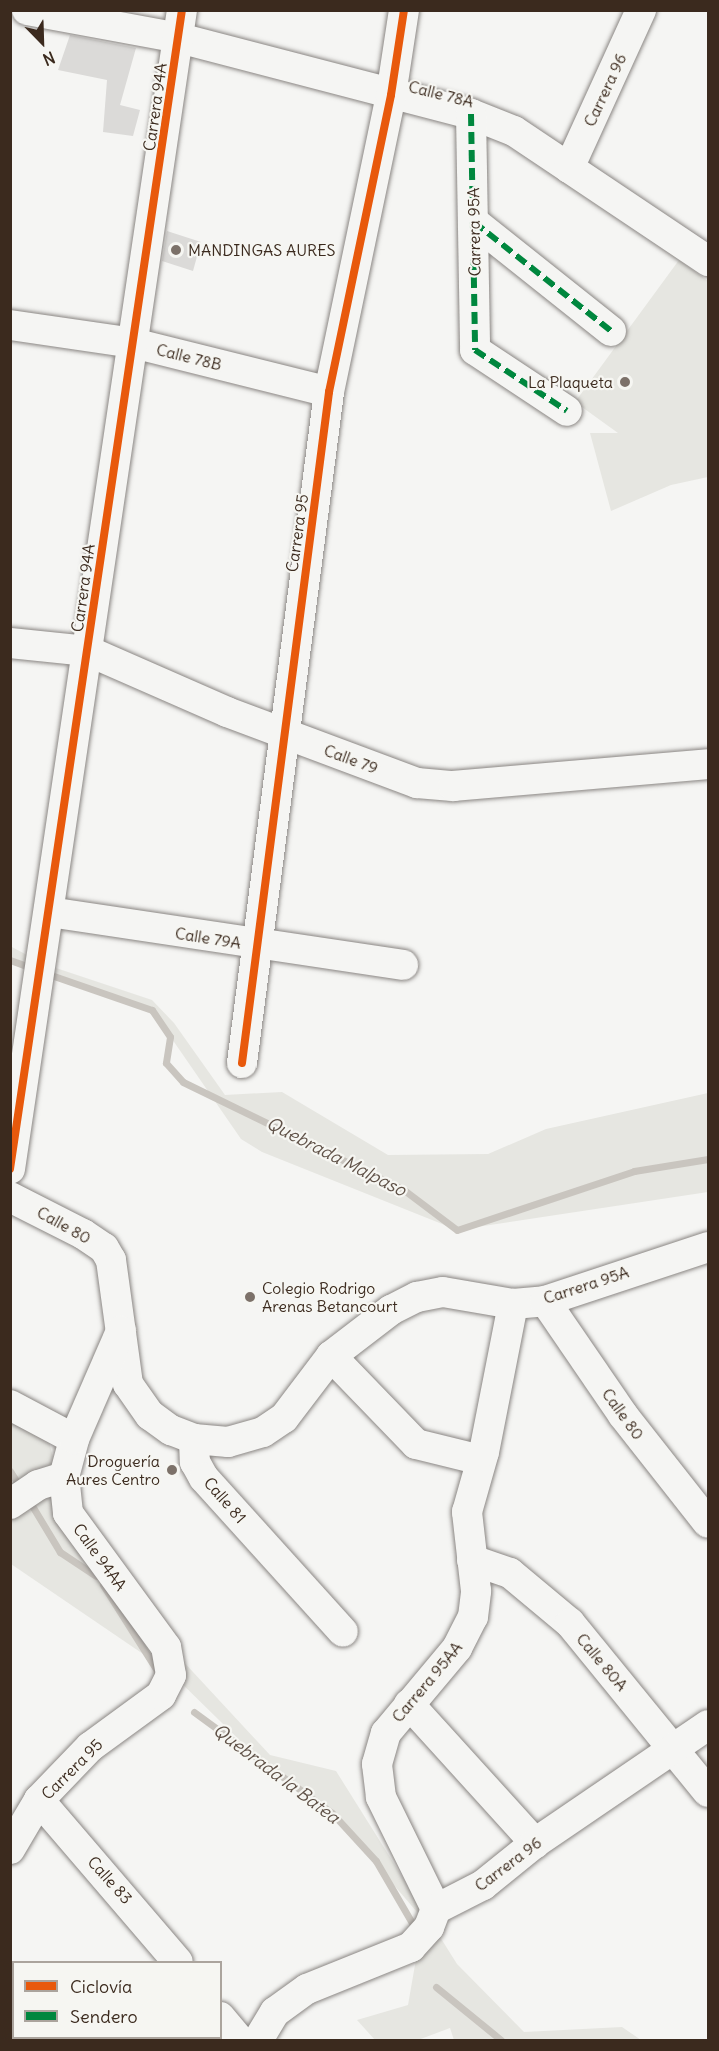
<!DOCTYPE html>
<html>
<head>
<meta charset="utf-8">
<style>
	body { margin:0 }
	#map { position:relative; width:719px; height:2051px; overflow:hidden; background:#f5f5f3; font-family:Delius,sans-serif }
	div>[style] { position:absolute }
	.green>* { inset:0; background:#e6e6e1 }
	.stream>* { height:7px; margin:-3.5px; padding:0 3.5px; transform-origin:3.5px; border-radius:3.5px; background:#c9c5bf }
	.building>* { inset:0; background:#dbdad8 }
	.roads { filter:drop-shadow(0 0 2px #8a8683) drop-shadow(0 0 2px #8a8683) }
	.minor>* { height:30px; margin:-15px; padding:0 15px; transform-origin:15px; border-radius:15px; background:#f5f5f3 }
	.quiet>* { height:6px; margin-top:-3px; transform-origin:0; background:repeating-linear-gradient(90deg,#00873e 0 12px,transparent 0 18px) }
	.cycleway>* { height:8px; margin:-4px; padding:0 4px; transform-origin:4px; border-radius:4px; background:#e8590c }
	.dots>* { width:16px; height:16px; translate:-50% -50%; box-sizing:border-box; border:3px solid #f6f6f2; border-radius:50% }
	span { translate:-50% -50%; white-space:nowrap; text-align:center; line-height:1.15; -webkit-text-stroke:4.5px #f6f6f2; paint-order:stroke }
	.street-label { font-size:16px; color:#3b2a1e }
	.poi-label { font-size:16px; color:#3b2a1e }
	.left { translate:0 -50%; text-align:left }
	.right { translate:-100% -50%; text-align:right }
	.water-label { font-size:18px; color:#605248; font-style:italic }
	.frame { position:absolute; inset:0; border:12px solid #3b2a1e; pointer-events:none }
	.legend { position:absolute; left:12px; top:1961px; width:210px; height:78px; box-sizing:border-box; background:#f6f6f2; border:2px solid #aba49d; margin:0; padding:8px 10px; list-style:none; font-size:18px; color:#3b2a1e }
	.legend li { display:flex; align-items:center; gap:12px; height:30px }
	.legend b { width:30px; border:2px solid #aba49d }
	.north { position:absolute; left:12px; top:12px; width:60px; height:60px; -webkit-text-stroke:4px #f6f6f2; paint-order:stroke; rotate:157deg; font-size:16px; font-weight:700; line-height:24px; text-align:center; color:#3b2a1e }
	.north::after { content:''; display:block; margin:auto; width:21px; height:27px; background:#3b2a1e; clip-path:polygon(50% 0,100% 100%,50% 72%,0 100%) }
</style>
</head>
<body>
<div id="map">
	<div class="green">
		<div style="clip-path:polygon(679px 260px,708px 281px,708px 477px,671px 485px,611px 511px,590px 433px,618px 433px,575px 402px)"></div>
		<div style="clip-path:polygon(10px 946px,44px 964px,152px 1000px,174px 1023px,225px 1095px,282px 1092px,388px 1155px,488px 1154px,546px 1129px,708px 1093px,708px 1192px,457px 1230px,262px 1152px,241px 1139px,152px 1010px,11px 959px)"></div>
		<div style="clip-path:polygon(10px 1409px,45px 1426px,68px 1516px,168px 1645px,270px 1755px,336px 1771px,457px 1964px,524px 2032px,622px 2027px,641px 2040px,454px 2040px,450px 2028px,418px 2040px,375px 2040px,357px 2020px,408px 2005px,423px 1919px,332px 1813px,265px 1765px,171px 1673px,11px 1564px)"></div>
	</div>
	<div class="stream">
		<div style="left:10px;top:960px;width:23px;rotate:20deg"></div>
		<div style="left:48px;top:974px;width:110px;rotate:19.1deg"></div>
		<div style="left:152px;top:1010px;width:32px;rotate:56deg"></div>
		<div style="left:170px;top:1037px;width:26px;rotate:99deg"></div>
		<div style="left:166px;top:1063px;width:25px;rotate:48deg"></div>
		<div style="left:183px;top:1082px;width:246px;rotate:26deg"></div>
		<div style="left:404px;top:1190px;width:66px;rotate:37deg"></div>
		<div style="left:457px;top:1230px;width:187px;rotate:-18.4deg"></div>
		<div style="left:634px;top:1171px;width:75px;rotate:-9.2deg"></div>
		<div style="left:10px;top:1471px;width:19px;rotate:58deg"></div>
		<div style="left:28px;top:1499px;width:62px;rotate:58.9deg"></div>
		<div style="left:60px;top:1552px;width:43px;rotate:33.7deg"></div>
		<div style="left:103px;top:1585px;width:103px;rotate:57.7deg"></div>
		<div style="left:194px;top:1712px;width:171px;rotate:36.2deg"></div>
		<div style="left:332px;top:1813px;width:65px;rotate:47.5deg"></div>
		<div style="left:376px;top:1861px;width:78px;rotate:59.8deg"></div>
		<div style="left:436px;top:1987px;width:84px;rotate:39.2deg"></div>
	</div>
	<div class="building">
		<div style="clip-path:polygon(70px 35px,136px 48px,120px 105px,140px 110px,133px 136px,103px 132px,107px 80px,58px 70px)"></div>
		<div style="clip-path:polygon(167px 231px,201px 242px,193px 271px,162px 261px)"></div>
	</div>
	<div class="roads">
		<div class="minor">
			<div style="left:27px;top:10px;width:155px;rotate:10.4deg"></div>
			<div style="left:179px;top:38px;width:302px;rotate:14.6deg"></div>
			<div style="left:471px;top:114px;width:46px;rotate:21.6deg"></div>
			<div style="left:514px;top:131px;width:234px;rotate:33.8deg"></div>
			<div style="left:471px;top:114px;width:236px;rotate:89deg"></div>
			<div style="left:475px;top:350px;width:110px;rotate:33.5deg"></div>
			<div style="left:569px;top:168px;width:174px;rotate:-65.5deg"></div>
			<div style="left:474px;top:222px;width:175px;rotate:38.5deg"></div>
			<div style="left:10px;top:325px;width:124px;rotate:8.3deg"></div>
			<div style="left:133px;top:343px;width:202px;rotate:14deg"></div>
			<div style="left:10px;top:643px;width:78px;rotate:5.9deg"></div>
			<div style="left:88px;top:651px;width:152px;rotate:23.7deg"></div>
			<div style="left:227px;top:712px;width:203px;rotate:20.5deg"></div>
			<div style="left:417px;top:783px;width:36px;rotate:5deg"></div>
			<div style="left:453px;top:786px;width:256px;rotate:-4.9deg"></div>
			<div style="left:49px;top:912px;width:358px;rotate:8.5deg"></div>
			<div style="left:242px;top:1063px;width:677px;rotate:-82.61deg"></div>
			<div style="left:329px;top:392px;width:303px;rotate:-78.2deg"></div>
			<div style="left:391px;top:95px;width:86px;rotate:-81.3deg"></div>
			<div style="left:10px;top:1169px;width:1172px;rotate:-81.56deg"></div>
			<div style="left:10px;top:1197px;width:82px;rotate:26.9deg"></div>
			<div style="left:83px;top:1234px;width:25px;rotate:34deg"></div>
			<div style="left:104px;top:1248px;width:14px;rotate:60deg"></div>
			<div style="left:111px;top:1260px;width:125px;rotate:82.2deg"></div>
			<div style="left:128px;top:1384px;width:38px;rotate:55deg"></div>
			<div style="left:150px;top:1415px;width:26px;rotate:36deg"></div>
			<div style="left:171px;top:1430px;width:25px;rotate:21deg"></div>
			<div style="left:194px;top:1439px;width:34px;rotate:5deg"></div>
			<div style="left:228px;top:1442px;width:36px;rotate:-16deg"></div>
			<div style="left:263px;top:1432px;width:25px;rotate:-34deg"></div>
			<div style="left:284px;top:1418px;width:78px;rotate:-52.8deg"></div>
			<div style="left:331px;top:1356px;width:76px;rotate:-37.5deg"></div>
			<div style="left:391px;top:1310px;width:29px;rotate:-27deg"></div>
			<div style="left:417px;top:1297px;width:26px;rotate:-11deg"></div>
			<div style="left:443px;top:1292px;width:71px;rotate:9.7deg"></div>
			<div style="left:513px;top:1304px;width:32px;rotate:-5deg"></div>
			<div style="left:545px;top:1301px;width:172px;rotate:-18.3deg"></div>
			<div style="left:545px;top:1301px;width:138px;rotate:55.6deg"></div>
			<div style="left:623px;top:1415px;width:137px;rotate:51.8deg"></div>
			<div style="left:331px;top:1356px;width:122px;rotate:46deg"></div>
			<div style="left:416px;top:1444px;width:67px;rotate:13.8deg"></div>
			<div style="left:10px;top:1405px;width:72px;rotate:28deg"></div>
			<div style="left:194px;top:1439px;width:23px;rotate:88deg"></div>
			<div style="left:195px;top:1462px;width:18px;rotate:61deg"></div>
			<div style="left:204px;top:1478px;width:207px;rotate:47.9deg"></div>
			<div style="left:10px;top:1504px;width:34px;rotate:-34deg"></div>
			<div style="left:38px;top:1485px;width:27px;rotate:-17deg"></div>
			<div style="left:472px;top:1560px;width:40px;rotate:18.9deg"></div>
			<div style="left:510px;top:1573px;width:78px;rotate:39.8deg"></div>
			<div style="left:570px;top:1623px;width:218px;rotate:50.8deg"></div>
			<div style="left:409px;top:1704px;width:188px;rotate:47.8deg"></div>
			<div style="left:39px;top:1800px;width:213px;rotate:49.4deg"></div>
			<div style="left:10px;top:1849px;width:57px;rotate:-59.4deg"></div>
			<div style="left:39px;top:1800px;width:74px;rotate:-46.1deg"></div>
			<div style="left:90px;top:1747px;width:88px;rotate:-36.2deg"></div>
			<div style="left:161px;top:1695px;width:22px;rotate:-63deg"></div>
			<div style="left:171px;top:1675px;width:28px;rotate:-100deg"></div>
			<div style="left:166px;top:1647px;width:166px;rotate:-126.2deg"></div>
			<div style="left:68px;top:1513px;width:36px;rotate:-96deg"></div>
			<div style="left:64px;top:1477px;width:39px;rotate:-75deg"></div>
			<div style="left:74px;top:1439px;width:118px;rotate:-66.5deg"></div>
			<div style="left:436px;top:1909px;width:125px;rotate:-116.2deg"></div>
			<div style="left:381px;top:1797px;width:33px;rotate:-97deg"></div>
			<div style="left:377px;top:1764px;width:32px;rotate:-74deg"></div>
			<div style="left:386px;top:1733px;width:111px;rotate:-50.1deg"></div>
			<div style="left:457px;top:1648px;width:35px;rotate:-63deg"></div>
			<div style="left:473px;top:1617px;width:26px;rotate:-83deg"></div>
			<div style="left:476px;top:1591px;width:80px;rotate:-96.5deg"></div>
			<div style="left:467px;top:1512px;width:62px;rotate:-74.2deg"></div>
			<div style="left:484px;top:1452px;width:151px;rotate:-78.9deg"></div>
			<div style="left:220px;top:2017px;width:30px;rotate:50deg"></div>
			<div style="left:258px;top:2040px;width:33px;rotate:-59deg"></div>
			<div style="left:275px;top:2012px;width:39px;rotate:-36deg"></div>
			<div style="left:307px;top:1989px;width:112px;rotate:-22deg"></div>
			<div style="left:411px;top:1947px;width:27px;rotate:-48deg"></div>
			<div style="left:429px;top:1927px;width:19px;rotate:-69deg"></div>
			<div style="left:436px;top:1909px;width:53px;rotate:-27.1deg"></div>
			<div style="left:483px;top:1885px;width:67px;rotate:-38.9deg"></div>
			<div style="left:535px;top:1843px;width:209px;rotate:-34.3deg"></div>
		</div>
	</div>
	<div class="quiet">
		<div style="left:471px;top:114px;width:236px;rotate:89deg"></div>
		<div style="left:475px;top:350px;width:110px;rotate:33.5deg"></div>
		<div style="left:474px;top:222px;width:175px;rotate:38.5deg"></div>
	</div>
	<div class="cycleway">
		<div style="left:242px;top:1063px;width:677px;rotate:-82.61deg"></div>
		<div style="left:329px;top:392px;width:303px;rotate:-78.2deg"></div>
		<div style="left:391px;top:95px;width:86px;rotate:-81.3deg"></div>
		<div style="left:10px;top:1169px;width:1172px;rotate:-81.56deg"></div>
	</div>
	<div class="dots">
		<div style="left:176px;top:250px;background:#7c7169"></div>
		<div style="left:625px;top:382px;background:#7c7169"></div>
		<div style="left:250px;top:1297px;background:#7c7169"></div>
		<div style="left:172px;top:1470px;background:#7c7169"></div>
	</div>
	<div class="street-label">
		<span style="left:605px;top:90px;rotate:-65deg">Carrera 96</span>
		<span style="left:441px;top:94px;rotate:14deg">Calle 78A</span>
		<span style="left:155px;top:107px;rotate:-82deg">Carrera 94A</span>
		<span style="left:474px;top:232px;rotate:-91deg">Carrera 95A</span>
		<span style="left:189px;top:357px;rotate:14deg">Calle 78B</span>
		<span style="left:297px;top:533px;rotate:-82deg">Carrera 95</span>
		<span style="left:83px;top:588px;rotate:-82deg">Carrera 94A</span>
		<span style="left:351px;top:759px;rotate:20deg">Calle 79</span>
		<span style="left:208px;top:938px;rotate:9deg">Calle 79A</span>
		<span style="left:64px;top:1225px;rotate:29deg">Calle 80</span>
		<span style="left:586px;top:1285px;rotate:-18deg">Carrera 95A</span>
		<span style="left:623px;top:1414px;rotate:54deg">Calle 80</span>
		<span style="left:225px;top:1500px;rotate:49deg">Calle 81</span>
		<span style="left:100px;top:1557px;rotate:54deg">Calle 94AA</span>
		<span style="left:602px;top:1662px;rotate:50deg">Calle 80A</span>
		<span style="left:427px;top:1682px;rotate:-50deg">Carrera 95AA</span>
		<span style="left:72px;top:1769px;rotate:-45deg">Carrera 95</span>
		<span style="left:508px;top:1864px;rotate:-37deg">Carrera 96</span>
		<span style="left:110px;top:1880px;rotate:48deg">Calle 83</span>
	</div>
	<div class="poi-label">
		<span class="left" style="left:188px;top:250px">MANDINGAS AURES</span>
		<span class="right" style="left:613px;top:382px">La Plaqueta</span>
		<span class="left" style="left:262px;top:1297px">Colegio Rodrigo<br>Arenas Betancourt</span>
		<span class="right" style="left:160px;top:1470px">Droguería<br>Aures Centro</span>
	</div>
	<div class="water-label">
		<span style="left:336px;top:1157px;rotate:27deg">Quebrada Malpaso</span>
		<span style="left:276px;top:1774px;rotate:37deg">Quebrada la Batea</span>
	</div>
	<div class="frame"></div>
	<ul class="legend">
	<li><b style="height:8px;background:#e8590c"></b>Ciclovía</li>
	<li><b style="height:8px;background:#00873e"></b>Sendero</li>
	</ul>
	<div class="north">N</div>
</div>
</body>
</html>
